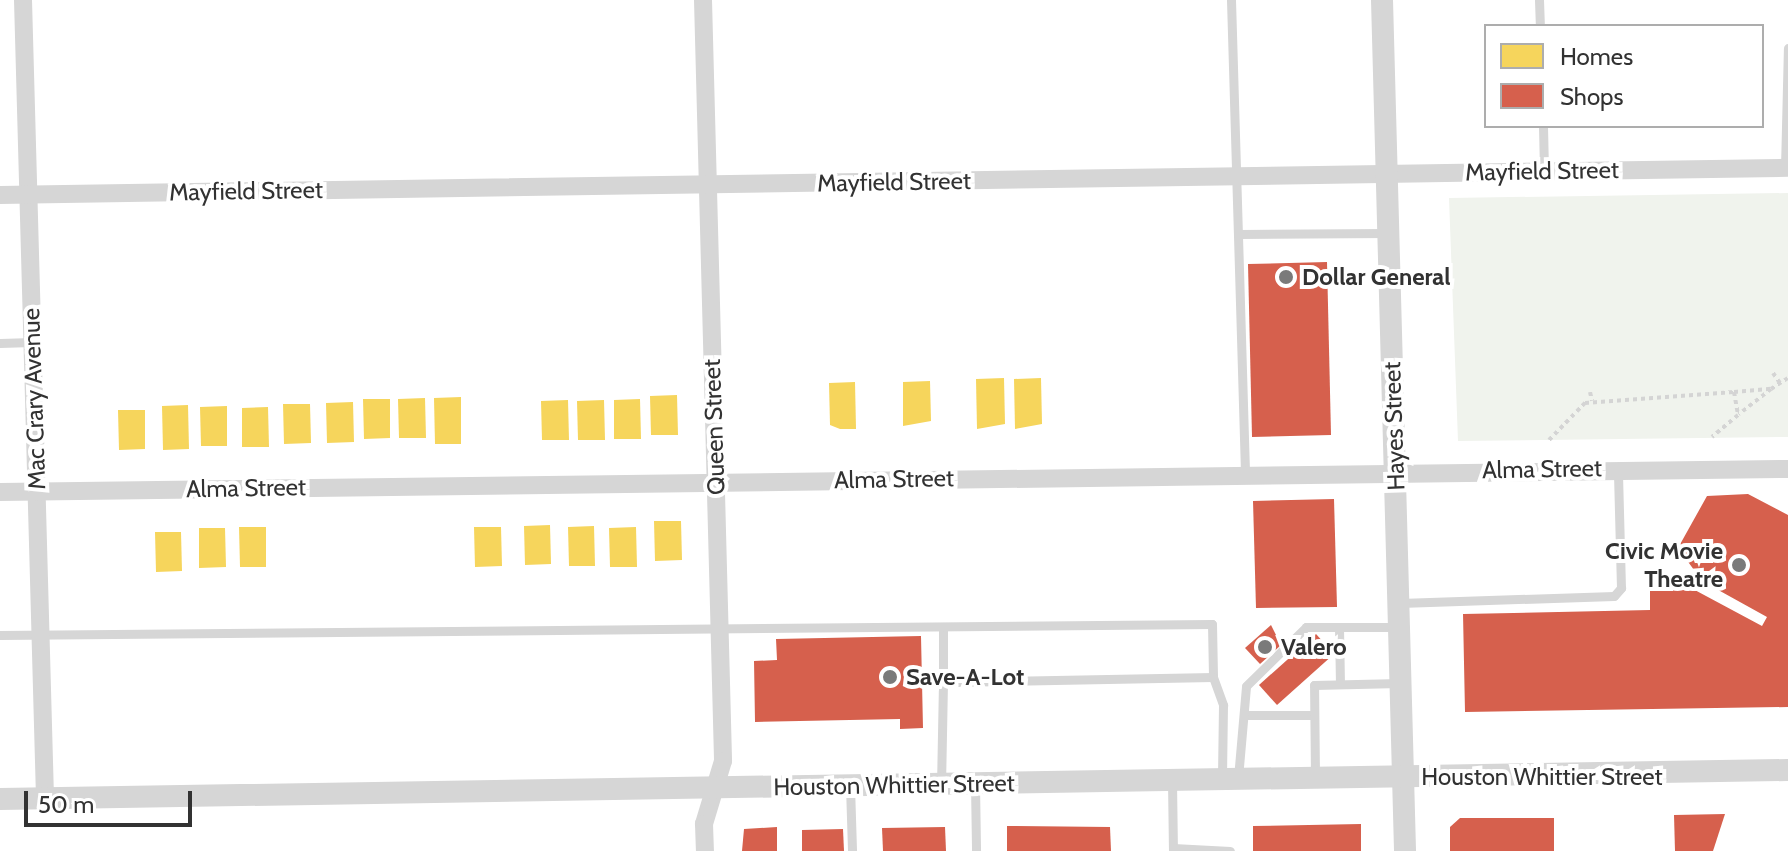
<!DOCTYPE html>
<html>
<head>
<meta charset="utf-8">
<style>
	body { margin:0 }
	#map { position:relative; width:1788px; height:851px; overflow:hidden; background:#fff; font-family:Cabin,sans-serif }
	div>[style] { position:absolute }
	.green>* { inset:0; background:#f0f3ed }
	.homes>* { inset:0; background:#f6d55c }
	.shops>* { inset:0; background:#d6604d }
	.path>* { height:4px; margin-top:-2px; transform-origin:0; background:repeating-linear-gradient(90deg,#d4d4d4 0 4px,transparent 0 8px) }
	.service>* { height:9px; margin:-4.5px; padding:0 4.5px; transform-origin:4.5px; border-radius:4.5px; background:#d6d6d6 }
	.minor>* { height:18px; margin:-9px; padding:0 9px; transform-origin:9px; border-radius:9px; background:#d6d6d6 }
	.tertiary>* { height:22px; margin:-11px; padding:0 11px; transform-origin:11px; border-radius:11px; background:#d6d6d6 }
	.dots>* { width:22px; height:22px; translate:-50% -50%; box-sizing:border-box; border:4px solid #fff; border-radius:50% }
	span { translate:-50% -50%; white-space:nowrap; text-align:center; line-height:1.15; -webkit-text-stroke:8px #fff; paint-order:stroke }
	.street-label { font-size:24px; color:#323232 }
	.poi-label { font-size:24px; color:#323232; font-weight:700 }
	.left { translate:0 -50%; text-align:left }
	.right { translate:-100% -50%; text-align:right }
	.legend { position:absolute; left:1484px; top:24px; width:280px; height:104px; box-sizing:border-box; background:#fff; border:2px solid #adadad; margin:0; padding:10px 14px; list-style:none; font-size:24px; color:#323232 }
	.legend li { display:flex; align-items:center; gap:16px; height:40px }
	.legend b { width:40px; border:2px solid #adadad }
	.scale { position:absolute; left:24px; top:791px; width:168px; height:36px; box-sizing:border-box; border:4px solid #323232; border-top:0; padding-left:10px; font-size:24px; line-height:28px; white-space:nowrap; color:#323232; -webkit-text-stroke:6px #fff; paint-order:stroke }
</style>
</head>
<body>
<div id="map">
	<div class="green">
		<div style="clip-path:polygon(1788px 193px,1788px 437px,1458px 441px,1449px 198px)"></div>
	</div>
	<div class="homes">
		<div style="clip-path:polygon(1004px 378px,1005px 424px,977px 429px,976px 379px)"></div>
		<div style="clip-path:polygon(1041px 378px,1042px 424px,1015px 429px,1014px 379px)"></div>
		<div style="clip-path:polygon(930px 381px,931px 421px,903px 426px,903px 382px)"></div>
		<div style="clip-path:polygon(855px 382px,856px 429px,840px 429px,830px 425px,829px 383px)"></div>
		<div style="clip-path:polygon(677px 395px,678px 435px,651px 435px,650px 396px)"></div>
		<div style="clip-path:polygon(461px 397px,461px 444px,435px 444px,434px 398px)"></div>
		<div style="clip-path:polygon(425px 398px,426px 438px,399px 438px,398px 399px)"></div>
		<div style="clip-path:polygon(363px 399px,390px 399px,390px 438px,364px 439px)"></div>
		<div style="clip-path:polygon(640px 399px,641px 439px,614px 439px,614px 400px)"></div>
		<div style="clip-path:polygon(568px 400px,569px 440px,542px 440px,541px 401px)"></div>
		<div style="clip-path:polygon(604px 400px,605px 440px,578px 440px,577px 401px)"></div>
		<div style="clip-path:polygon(353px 402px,354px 442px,327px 443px,326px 403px)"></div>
		<div style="clip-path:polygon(283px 404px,310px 404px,311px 443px,284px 444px)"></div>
		<div style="clip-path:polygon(188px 405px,189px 449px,163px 450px,162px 406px)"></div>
		<div style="clip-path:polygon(227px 406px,227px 446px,201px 446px,200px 407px)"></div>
		<div style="clip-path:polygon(268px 407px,269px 447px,242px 447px,242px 408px)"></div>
		<div style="clip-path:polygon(118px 410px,145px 410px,145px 449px,119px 450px)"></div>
		<div style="clip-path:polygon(654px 521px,681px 521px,682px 560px,655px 561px)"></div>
		<div style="clip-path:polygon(550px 525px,551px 564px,525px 565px,524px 526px)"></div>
		<div style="clip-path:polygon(594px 526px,595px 566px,569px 566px,568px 527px)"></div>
		<div style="clip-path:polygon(239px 527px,266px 527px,266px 567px,240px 567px)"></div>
		<div style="clip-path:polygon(474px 527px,501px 527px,502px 566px,475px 567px)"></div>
		<div style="clip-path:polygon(636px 527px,637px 567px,610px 567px,609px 528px)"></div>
		<div style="clip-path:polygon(199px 528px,225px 528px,226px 567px,199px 568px)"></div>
		<div style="clip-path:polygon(155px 532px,181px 532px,182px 571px,156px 572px)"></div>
	</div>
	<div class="shops">
		<div style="clip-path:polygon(1327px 262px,1331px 435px,1252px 437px,1248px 264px)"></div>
		<div style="clip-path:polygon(1748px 494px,1788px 515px,1788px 707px,1465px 712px,1463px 614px,1650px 610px,1650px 590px,1678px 590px,1678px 581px,1762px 626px,1767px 617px,1702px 581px,1678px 548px,1707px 496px)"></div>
		<div style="clip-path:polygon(1334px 499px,1337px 607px,1256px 608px,1253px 501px)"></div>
		<div style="clip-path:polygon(1271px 625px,1281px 645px,1260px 664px,1245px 648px)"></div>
		<div style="clip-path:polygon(1316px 634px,1334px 654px,1277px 705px,1259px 685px)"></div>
		<div style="clip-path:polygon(921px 636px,923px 728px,900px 729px,900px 719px,755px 722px,754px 661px,777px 660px,776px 639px)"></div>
		<div style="clip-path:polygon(1725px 814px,1713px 851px,1675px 851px,1674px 815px)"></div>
		<div style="clip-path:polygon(1460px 818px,1554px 818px,1554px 851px,1450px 851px,1450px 827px)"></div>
		<div style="clip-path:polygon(1361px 824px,1361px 851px,1253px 851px,1253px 826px)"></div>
		<div style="clip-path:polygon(1007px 826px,1110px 827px,1111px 851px,1007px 851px)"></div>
		<div style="clip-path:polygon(777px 827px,777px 851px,742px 851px,744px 829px)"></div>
		<div style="clip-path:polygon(945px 827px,946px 851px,883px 851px,882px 828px)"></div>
		<div style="clip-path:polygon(843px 829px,844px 851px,802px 851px,802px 830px)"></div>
	</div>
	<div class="path">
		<div style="left:1773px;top:373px;width:12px;rotate:55deg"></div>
		<div style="left:1771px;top:389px;width:20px;rotate:-33deg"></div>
		<div style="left:1590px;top:392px;width:9px;rotate:77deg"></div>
		<div style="left:1734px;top:392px;width:37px;rotate:-5deg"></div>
		<div style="left:1771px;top:389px;width:41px;rotate:142deg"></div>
		<div style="left:1549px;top:440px;width:52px;rotate:-45.8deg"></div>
		<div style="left:1585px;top:403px;width:149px;rotate:-4.2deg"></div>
		<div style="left:1734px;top:392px;width:23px;rotate:80deg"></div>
		<div style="left:1738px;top:415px;width:34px;rotate:140deg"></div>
	</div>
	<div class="service">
		<div style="left:1231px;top:0;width:474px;rotate:88.3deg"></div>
		<div style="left:1539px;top:0;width:26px;rotate:88deg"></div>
		<div style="left:1543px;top:126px;width:45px;rotate:88.7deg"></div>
		<div style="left:1785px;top:168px;width:120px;rotate:-88.6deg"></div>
		<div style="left:1239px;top:234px;width:149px;rotate:-0.4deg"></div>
		<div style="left:0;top:343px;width:32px;rotate:-2deg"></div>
		<div style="left:1400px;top:603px;width:214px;rotate:-1.9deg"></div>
		<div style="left:1614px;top:596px;width:11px;rotate:-49deg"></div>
		<div style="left:1621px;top:588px;width:117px;rotate:-91.5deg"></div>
		<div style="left:1339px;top:627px;width:57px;rotate:89deg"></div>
		<div style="left:943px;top:628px;width:54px;rotate:90deg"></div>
		<div style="left:0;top:635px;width:1212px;rotate:-0.52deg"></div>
		<div style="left:1212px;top:624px;width:53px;rotate:88.9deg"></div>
		<div style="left:1213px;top:677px;width:270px;rotate:178.9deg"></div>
		<div style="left:943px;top:682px;width:100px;rotate:91.1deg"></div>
		<div style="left:1213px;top:677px;width:30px;rotate:70deg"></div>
		<div style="left:1223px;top:705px;width:75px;rotate:90.8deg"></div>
		<div style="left:1247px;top:715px;width:67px"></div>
		<div style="left:1315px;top:776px;width:91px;rotate:-90.6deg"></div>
		<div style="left:1314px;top:685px;width:86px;rotate:-1.3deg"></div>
		<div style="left:1238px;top:778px;width:92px;rotate:-85deg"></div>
		<div style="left:1246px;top:686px;width:84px;rotate:-44.5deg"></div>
		<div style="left:1306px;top:627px;width:93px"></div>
		<div style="left:1172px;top:781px;width:70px;rotate:89.2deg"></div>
		<div style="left:975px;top:784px;width:67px;rotate:89.1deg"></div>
		<div style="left:850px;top:786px;width:65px;rotate:88.2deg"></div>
		<div style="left:1173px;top:848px;width:57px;rotate:3deg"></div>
	</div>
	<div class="minor">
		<div style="left:23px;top:0;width:798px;rotate:88.42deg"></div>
		<div style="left:703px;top:0;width:761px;rotate:88.49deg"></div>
		<div style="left:723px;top:761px;width:66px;rotate:106.8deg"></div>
		<div style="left:704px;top:824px;width:27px;rotate:88deg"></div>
		<div style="left:0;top:195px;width:1788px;rotate:-0.87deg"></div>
		<div style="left:0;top:492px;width:1788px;rotate:-0.74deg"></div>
	</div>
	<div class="tertiary">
		<div style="left:1382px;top:0;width:851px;rotate:88.45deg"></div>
		<div style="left:0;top:799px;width:1788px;rotate:-0.93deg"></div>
	</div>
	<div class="dots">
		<div style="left:1286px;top:277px;background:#7a7a7a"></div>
		<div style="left:1739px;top:565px;background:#7a7a7a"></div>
		<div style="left:1265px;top:647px;background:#7a7a7a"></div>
		<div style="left:890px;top:677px;background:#7a7a7a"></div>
	</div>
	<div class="street-label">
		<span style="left:1542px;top:171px;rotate:-1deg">Mayfield Street</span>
		<span style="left:894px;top:182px;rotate:-1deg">Mayfield Street</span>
		<span style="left:246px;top:191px;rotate:-1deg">Mayfield Street</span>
		<span style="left:34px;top:399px;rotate:-92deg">Mac Crary Avenue</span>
		<span style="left:1394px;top:426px;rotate:-92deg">Hayes Street</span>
		<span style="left:714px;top:427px;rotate:-92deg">Queen Street</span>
		<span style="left:1542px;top:469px;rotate:-1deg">Alma Street</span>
		<span style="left:894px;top:479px;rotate:-1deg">Alma Street</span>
		<span style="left:246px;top:488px;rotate:-1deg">Alma Street</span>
		<span style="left:1542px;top:777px">Houston Whittier Street</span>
		<span style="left:894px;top:785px;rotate:-1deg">Houston Whittier Street</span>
	</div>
	<div class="poi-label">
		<span class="left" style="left:1302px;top:277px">Dollar General</span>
		<span class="right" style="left:1723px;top:565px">Civic Movie<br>Theatre</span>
		<span class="left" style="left:1281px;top:647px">Valero</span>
		<span class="left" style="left:906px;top:677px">Save-A-Lot</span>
	</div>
	<ul class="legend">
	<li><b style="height:22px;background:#f6d55c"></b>Homes</li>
	<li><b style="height:22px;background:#d6604d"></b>Shops</li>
	</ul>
	<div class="scale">50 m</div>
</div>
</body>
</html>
